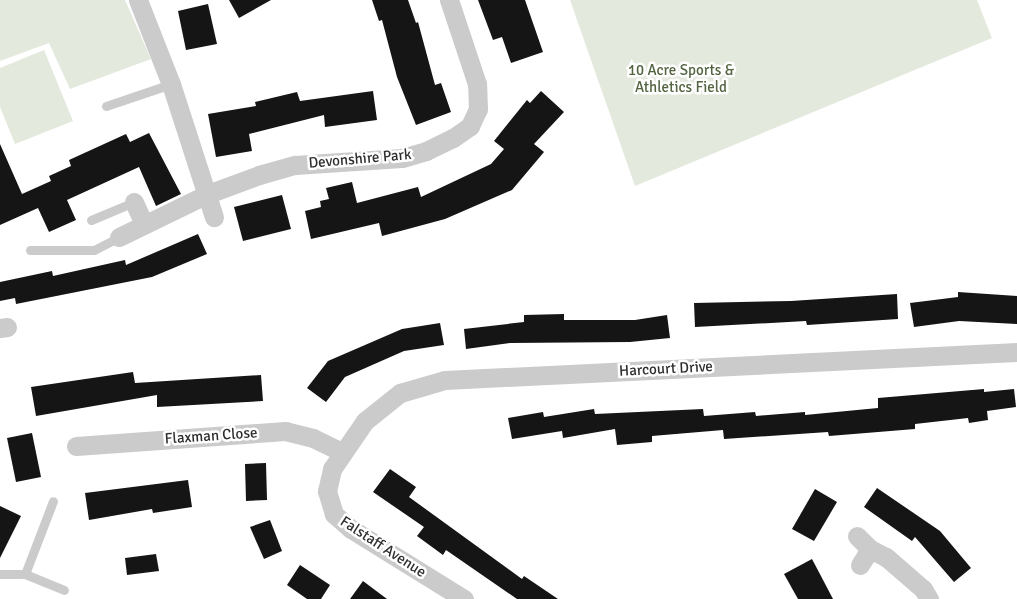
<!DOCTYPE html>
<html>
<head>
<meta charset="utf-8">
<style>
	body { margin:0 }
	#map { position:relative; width:1017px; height:599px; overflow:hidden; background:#fff; font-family:Signika,sans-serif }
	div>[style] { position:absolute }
	.green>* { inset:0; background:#e4e9dd }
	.building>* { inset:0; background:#151515 }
	.lane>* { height:9px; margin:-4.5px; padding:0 4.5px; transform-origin:4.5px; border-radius:4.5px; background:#cbcbcb }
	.street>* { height:19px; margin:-9.5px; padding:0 9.5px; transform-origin:9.5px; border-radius:9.5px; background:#cbcbcb }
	span { translate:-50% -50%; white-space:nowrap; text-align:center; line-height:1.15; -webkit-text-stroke:5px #fff; paint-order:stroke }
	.park-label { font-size:15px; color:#526440 }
	.street-label { font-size:15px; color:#2e2e2e }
</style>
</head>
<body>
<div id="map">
	<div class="green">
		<div style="clip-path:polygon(0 0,125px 0,151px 59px,70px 89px,49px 43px,0 61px)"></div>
		<div style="clip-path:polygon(570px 0,977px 0,992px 38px,635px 186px)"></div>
		<div style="clip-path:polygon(44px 50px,73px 121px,15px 144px,0 107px,0 68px)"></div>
	</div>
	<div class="building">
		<div style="clip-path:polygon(229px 0,271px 0,239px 18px)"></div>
		<div style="clip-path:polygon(372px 0,408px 0,416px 23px,418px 22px,435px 85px,441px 83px,451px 112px,416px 125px,397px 77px,382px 20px,379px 21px)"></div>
		<div style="clip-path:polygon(478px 0,525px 0,543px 52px,511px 63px,502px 37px,493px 40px)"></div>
		<div style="clip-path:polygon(208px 4px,217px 44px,186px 50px,178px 11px)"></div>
		<div style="clip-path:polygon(373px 91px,377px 120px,325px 127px,324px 115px,249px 134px,252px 151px,216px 157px,208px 114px,256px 106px,255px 102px,297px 92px,300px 101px)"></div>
		<div style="clip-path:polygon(541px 91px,564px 112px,534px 144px,544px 152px,512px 190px,445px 219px,382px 236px,379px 223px,311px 239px,305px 211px,321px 207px,320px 201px,329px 199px,326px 188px,352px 182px,357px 203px,418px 187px,421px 197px,491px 164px,504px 149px,494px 141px,527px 100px,530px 103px)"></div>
		<div style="clip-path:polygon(149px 133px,181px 194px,156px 206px,139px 167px,67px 200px,76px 220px,49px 232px,38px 208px,0 225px,0 144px,22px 194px,51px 181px,49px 176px,71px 166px,69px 160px,126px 134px,130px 142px)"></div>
		<div style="clip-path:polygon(282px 195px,291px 229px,243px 241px,234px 207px)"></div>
		<div style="clip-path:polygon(198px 234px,207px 254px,152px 277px,16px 304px,15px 298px,0 301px,0 282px,52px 271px,53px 276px,125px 260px,126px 265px)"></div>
		<div style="clip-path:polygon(958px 292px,1017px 296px,1017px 324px,959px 321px,914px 327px,910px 303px,958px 297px)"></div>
		<div style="clip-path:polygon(897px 294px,898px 319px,807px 325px,806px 321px,695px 327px,694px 303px,791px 301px)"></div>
		<div style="clip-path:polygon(564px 314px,564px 320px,635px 320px,667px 315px,670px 338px,630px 342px,510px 343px,466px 349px,464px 329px,524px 322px,524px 315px)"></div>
		<div style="clip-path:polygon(440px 323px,444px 345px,404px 351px,345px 377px,326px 402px,307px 388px,328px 361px,402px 329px)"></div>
		<div style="clip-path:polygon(133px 372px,135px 383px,261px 375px,263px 401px,157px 407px,157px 395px,36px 416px,31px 387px)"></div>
		<div style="clip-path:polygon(984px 389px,984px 392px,1014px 389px,1016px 407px,987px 411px,988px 420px,969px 423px,968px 418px,915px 424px,915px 429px,829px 436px,828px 432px,724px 439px,723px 430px,652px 436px,652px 442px,617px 445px,615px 429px,563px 438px,562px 431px,512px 439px,508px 418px,543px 412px,544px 417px,594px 409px,595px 414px,703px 409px,704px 416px,755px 412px,756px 416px,805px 412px,805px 415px,878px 408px,878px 398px)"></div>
		<div style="clip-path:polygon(32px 433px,41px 477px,16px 482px,7px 438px)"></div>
		<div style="clip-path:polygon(266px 463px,267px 500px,246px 501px,245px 464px)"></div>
		<div style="clip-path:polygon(390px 469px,416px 487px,409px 497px,522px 579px,524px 576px,558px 599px,517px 599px,446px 550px,443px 555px,417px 536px,424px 527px,373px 492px)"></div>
		<div style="clip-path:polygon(188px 480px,192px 507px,153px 513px,152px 509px,89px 520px,85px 493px)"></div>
		<div style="clip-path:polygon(877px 488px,940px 531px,971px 568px,954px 582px,915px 537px,912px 541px,864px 507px)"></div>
		<div style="clip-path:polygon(815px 489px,837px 502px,814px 541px,792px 529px)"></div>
		<div style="clip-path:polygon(0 506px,21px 516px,0 558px)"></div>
		<div style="clip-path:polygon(270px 520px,282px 551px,264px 559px,250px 527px)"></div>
		<div style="clip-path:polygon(156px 554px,159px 571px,127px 575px,125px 558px)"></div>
		<div style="clip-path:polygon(812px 559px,822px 578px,833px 599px,798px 599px,784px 574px)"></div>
		<div style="clip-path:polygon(300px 565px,330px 585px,321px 599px,307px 599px,287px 585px)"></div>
		<div style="clip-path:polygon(363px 581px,387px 599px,350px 599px)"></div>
	</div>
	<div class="lane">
		<div style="left:106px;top:106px;width:69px;rotate:-18.7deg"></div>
		<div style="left:91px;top:220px;width:47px;rotate:-22.7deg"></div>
		<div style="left:30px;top:250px;width:64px"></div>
		<div style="left:94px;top:250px;width:28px;rotate:-27deg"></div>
		<div style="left:0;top:574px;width:25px"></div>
		<div style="left:25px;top:574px;width:78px;rotate:-69deg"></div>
		<div style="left:25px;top:574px;width:42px;rotate:22.3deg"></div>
	</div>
	<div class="street">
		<div style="left:138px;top:0;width:90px;rotate:68.6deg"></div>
		<div style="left:171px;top:84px;width:140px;rotate:72.1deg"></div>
		<div style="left:134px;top:202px;width:24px;rotate:66deg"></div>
		<div style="left:119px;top:237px;width:96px;rotate:-26deg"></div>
		<div style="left:205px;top:195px;width:58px;rotate:-20.3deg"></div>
		<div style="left:259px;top:175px;width:37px;rotate:-16deg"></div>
		<div style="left:295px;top:165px;width:107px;rotate:-3.7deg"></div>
		<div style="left:402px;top:158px;width:25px;rotate:-16deg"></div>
		<div style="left:426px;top:151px;width:30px;rotate:-26deg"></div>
		<div style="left:453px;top:138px;width:21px;rotate:-35deg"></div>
		<div style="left:470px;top:126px;width:19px;rotate:-65deg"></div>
		<div style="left:478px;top:109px;width:25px;rotate:-92deg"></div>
		<div style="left:477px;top:84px;width:89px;rotate:-108.4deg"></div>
		<div style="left:0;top:328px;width:7px;rotate:-8deg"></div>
		<div style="left:76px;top:446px;width:210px;rotate:-4.1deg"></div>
		<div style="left:285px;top:431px;width:29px;rotate:14deg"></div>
		<div style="left:313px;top:438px;width:32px;rotate:26deg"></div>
		<div style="left:857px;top:536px;width:18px;rotate:45deg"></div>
		<div style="left:870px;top:549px;width:18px;rotate:27deg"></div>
		<div style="left:886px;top:557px;width:49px;rotate:40.9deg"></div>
		<div style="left:923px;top:589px;width:12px;rotate:59deg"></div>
		<div style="left:860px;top:565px;width:19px;rotate:-58deg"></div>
		<div style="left:464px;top:599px;width:133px;rotate:-148.2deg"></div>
		<div style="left:351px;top:529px;width:23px;rotate:-139deg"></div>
		<div style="left:334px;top:514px;width:24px;rotate:-107deg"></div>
		<div style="left:327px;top:491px;width:23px;rotate:-77deg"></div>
		<div style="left:332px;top:469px;width:58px;rotate:-55.5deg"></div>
		<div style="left:365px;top:421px;width:45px;rotate:-38.7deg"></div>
		<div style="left:400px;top:393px;width:47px;rotate:-16.1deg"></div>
		<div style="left:445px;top:380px;width:573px;rotate:-2.8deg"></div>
	</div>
	<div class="park-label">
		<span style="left:681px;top:79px">10 Acre Sports &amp;<br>Athletics Field</span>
	</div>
	<div class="street-label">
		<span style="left:360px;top:159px;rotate:-5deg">Devonshire Park</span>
		<span style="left:666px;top:369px;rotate:-3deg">Harcourt Drive</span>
		<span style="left:211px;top:436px;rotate:-4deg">Flaxman Close</span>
		<span style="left:383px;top:547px;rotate:33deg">Falstaff Avenue</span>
	</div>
</div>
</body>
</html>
